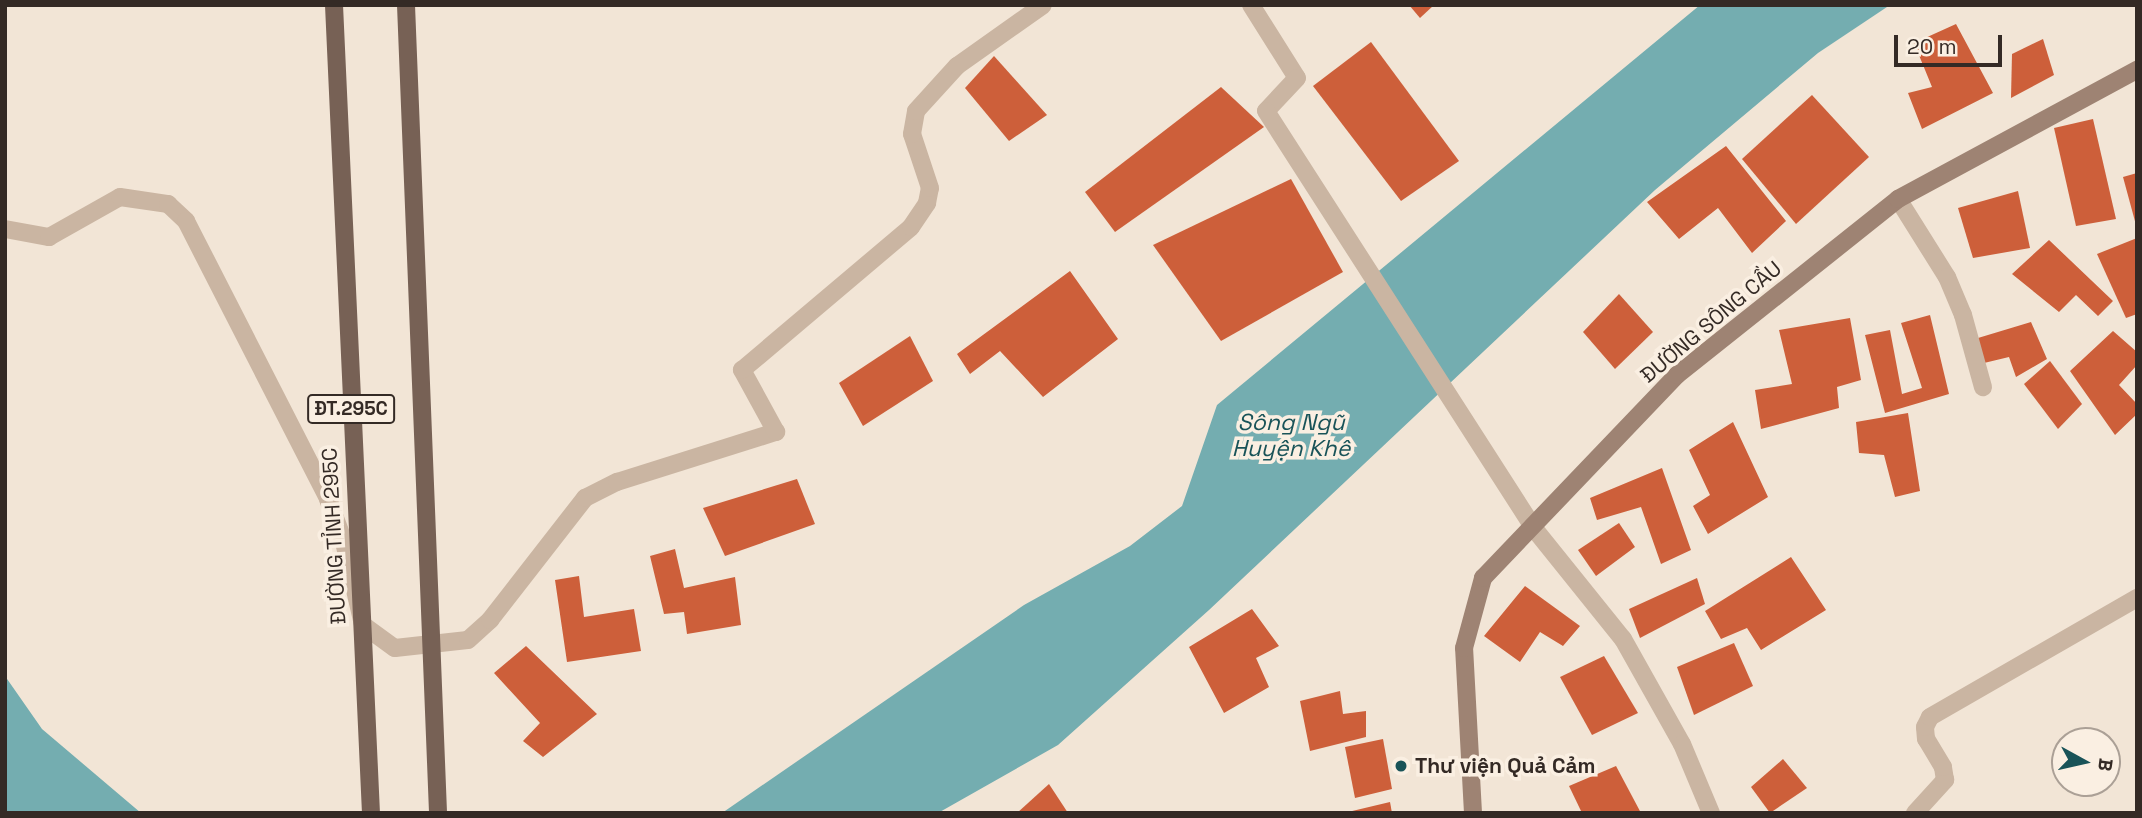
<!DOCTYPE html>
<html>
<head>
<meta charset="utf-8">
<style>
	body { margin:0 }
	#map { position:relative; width:2142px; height:818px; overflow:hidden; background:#f2e5d6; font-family:"Space Grotesk",sans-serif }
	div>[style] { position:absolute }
	.water>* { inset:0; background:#74adb0 }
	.building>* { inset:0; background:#cd5f3a }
	.minor>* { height:18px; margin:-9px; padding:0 9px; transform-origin:9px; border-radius:9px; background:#cab5a2 }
	.secondary>* { height:18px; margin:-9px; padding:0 9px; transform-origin:9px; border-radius:9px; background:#9e8373 }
	.primary-bridge>* { height:18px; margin:-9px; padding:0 9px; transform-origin:9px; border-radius:9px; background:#776155 }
	.dots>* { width:19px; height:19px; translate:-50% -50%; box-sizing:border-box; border:4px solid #faefe2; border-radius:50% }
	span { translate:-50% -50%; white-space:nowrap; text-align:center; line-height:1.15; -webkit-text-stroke:7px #faefe2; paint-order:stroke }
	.shield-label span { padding:2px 5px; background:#faefe2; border:2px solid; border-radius:5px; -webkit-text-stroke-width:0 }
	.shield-label { font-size:19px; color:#342a25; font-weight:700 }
	.street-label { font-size:21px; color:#342a25 }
	.poi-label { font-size:21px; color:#342a25; font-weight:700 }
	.left { translate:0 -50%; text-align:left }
	.water-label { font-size:23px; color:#195358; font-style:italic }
	.frame { position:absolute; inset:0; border:7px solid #342a25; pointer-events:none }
	.north { position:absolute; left:2051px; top:727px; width:70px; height:70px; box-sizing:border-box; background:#faefe2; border:2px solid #aba096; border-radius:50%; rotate:98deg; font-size:19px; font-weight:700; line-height:28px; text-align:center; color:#342a25 }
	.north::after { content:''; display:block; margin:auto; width:24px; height:32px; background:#195358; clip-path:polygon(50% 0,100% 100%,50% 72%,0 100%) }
	.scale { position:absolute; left:1894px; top:35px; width:108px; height:32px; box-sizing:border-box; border:4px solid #342a25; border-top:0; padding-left:9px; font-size:21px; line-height:24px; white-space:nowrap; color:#342a25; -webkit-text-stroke:5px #faefe2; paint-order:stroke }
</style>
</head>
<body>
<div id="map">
	<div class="water">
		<div style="clip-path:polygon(1700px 5px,1890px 5px,1818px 53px,1655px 190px,1209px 610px,1058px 745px,938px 813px,722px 813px,1024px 605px,1130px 546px,1182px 506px,1217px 405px)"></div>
		<div style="clip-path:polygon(5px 676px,42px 729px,141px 813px,5px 813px)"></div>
	</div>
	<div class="building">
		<div style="clip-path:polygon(1409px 5px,1434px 5px,1420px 18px)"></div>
		<div style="clip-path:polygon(1956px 24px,1993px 93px,1922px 129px,1908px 93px,1932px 87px,1914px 43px)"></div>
		<div style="clip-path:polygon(2043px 39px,2054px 75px,2011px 98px,2012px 54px)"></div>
		<div style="clip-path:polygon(1371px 42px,1459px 161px,1401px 201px,1313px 86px)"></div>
		<div style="clip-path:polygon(994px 56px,1047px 115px,1009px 141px,965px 88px)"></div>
		<div style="clip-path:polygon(1221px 87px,1264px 127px,1115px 232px,1085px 192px)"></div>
		<div style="clip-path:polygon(1812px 95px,1869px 157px,1796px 224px,1742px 159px)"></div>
		<div style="clip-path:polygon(2093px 119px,2116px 219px,2076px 226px,2054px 128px)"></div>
		<div style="clip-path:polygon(1726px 146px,1786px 221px,1752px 253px,1718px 208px,1679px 239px,1647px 202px)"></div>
		<div style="clip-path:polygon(2137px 173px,2137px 225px,2136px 225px,2123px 177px)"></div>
		<div style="clip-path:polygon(1291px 179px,1343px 272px,1221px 341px,1153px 245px)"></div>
		<div style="clip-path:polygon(2018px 191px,2030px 248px,1973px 258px,1958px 208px)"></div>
		<div style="clip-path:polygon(2137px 238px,2137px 314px,2126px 318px,2097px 254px)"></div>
		<div style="clip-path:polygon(2049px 240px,2113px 301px,2098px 316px,2076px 295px,2059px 312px,2012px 274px)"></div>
		<div style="clip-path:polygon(1070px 271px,1118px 339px,1043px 397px,1000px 351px,970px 374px,957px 354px)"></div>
		<div style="clip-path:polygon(1619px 294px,1653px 332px,1615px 369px,1583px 332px)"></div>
		<div style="clip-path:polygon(1930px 315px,1949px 394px,1885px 413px,1865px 335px,1890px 330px,1902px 394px,1922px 388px,1901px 323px)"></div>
		<div style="clip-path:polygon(1850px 318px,1861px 380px,1837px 387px,1839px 408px,1761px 429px,1755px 390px,1792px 384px,1779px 330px)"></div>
		<div style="clip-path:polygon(2031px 322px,2047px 359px,2016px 377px,2009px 357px,1984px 363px,1978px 338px)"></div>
		<div style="clip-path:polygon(2113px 331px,2137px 352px,2137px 365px,2119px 385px,2137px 404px,2137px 414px,2115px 435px,2070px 371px)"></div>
		<div style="clip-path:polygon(910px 336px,933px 381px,863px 426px,839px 383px)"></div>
		<div style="clip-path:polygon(2050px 361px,2082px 404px,2058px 429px,2024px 384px)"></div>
		<div style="clip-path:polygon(1908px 413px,1920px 491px,1895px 497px,1884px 455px,1859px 453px,1856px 422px)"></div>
		<div style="clip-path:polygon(1733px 422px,1768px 497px,1708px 534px,1693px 506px,1710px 495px,1689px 450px)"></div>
		<div style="clip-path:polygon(1662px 468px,1691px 550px,1661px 564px,1641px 507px,1597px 520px,1590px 498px)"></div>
		<div style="clip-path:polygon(797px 479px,815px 524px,725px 556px,703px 508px)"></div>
		<div style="clip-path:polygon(1619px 523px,1635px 547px,1596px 576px,1578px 550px)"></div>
		<div style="clip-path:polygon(675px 549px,684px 588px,735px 577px,741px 625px,687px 634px,684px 612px,664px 614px,650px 556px)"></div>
		<div style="clip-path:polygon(1791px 557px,1826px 610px,1761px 650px,1747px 628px,1721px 639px,1705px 611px)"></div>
		<div style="clip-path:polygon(579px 576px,584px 617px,634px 609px,641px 651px,567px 662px,555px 580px)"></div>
		<div style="clip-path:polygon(1697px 578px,1705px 604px,1640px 638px,1629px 609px)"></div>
		<div style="clip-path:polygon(1525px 586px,1580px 626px,1563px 646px,1540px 632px,1520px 662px,1484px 636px)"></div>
		<div style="clip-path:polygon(1252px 609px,1279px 646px,1256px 658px,1269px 687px,1224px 713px,1189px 647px)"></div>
		<div style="clip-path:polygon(1734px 643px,1753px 686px,1694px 715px,1677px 667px)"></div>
		<div style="clip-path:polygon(526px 646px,597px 714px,543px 757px,523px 741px,540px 723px,494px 673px)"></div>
		<div style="clip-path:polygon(1604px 656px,1638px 713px,1592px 735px,1560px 677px)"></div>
		<div style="clip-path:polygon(1340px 691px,1343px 714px,1366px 711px,1366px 737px,1310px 751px,1300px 701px)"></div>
		<div style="clip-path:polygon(1383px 739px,1392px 789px,1355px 798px,1345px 747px)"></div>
		<div style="clip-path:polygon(1783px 759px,1807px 788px,1770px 813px,1751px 787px)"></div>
		<div style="clip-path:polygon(1616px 766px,1641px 813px,1582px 813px,1569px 786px)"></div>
		<div style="clip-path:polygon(1049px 784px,1068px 813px,1017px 813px)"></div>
		<div style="clip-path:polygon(1390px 802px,1392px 813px,1349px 813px,1348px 812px)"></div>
	</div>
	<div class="minor">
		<div style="left:1251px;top:5px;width:86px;rotate:57.8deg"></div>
		<div style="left:1297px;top:78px;width:45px;rotate:133.2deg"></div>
		<div style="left:1266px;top:111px;width:493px;rotate:57.3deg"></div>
		<div style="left:1532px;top:526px;width:145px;rotate:51.2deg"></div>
		<div style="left:1623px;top:639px;width:120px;rotate:60.7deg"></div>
		<div style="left:1682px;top:744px;width:75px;rotate:67.2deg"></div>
		<div style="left:1898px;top:199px;width:92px;rotate:57.9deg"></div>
		<div style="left:1947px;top:277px;width:41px;rotate:67.2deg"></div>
		<div style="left:1963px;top:315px;width:75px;rotate:74.5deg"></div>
		<div style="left:5px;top:229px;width:45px;rotate:10.3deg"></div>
		<div style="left:49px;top:237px;width:81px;rotate:-29.4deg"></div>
		<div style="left:120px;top:197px;width:49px;rotate:8.3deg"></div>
		<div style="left:168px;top:204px;width:25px;rotate:43deg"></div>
		<div style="left:186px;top:221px;width:312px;rotate:62.9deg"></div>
		<div style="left:328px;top:499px;width:46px;rotate:69.6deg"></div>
		<div style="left:344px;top:542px;width:85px;rotate:77.1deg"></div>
		<div style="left:363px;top:625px;width:39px;rotate:36deg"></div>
		<div style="left:395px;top:648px;width:73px;rotate:-6.3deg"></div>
		<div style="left:468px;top:640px;width:30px;rotate:-42deg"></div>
		<div style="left:490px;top:620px;width:155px;rotate:-52.1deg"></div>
		<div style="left:585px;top:498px;width:36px;rotate:-27deg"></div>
		<div style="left:617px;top:482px;width:167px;rotate:-17.5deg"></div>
		<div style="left:776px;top:432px;width:71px;rotate:-118.7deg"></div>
		<div style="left:742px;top:370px;width:221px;rotate:-40.2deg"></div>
		<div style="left:911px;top:227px;width:29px;rotate:-56deg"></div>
		<div style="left:927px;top:203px;width:15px;rotate:-79deg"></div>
		<div style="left:930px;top:188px;width:57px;rotate:-108.4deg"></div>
		<div style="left:912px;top:134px;width:23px;rotate:-80deg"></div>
		<div style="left:916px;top:111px;width:61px;rotate:-47.7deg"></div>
		<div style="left:957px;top:66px;width:105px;rotate:-35.3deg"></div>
		<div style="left:1915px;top:813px;width:45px;rotate:-47.7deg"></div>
		<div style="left:1945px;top:780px;width:13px;rotate:-99deg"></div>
		<div style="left:1943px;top:767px;width:33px;rotate:-121deg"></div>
		<div style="left:1926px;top:739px;width:12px;rotate:-95deg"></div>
		<div style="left:1925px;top:727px;width:11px;rotate:-63deg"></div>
		<div style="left:1930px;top:717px;width:239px;rotate:-29.9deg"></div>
	</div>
	<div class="secondary">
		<div style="left:1473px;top:813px;width:165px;rotate:-93.1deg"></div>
		<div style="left:1464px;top:648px;width:73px;rotate:-74.8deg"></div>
		<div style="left:1483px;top:578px;width:281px;rotate:-46.3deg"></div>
		<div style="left:1677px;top:375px;width:283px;rotate:-38.5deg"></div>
		<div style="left:1898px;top:199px;width:272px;rotate:-28.4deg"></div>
	</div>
	<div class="primary-bridge">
		<div style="left:334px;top:5px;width:809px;rotate:87.38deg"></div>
		<div style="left:406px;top:5px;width:809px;rotate:87.73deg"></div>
	</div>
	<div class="dots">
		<div style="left:1401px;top:766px;background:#195358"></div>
	</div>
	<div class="shield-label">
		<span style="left:351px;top:409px">ĐT.295C</span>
	</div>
	<div class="street-label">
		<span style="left:1711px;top:322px;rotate:-40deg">ĐƯỜNG SÔNG CẦU</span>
		<span style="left:334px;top:536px;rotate:-93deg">ĐƯỜNG TỈNH 295C</span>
	</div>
	<div class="poi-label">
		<span class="left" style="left:1415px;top:766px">Thư viện Quả Cảm</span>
	</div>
	<div class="water-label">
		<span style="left:1291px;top:435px">Sông Ngũ<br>Huyện Khê</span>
	</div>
	<div class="frame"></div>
	<div class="north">B</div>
	<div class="scale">20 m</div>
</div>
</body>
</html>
